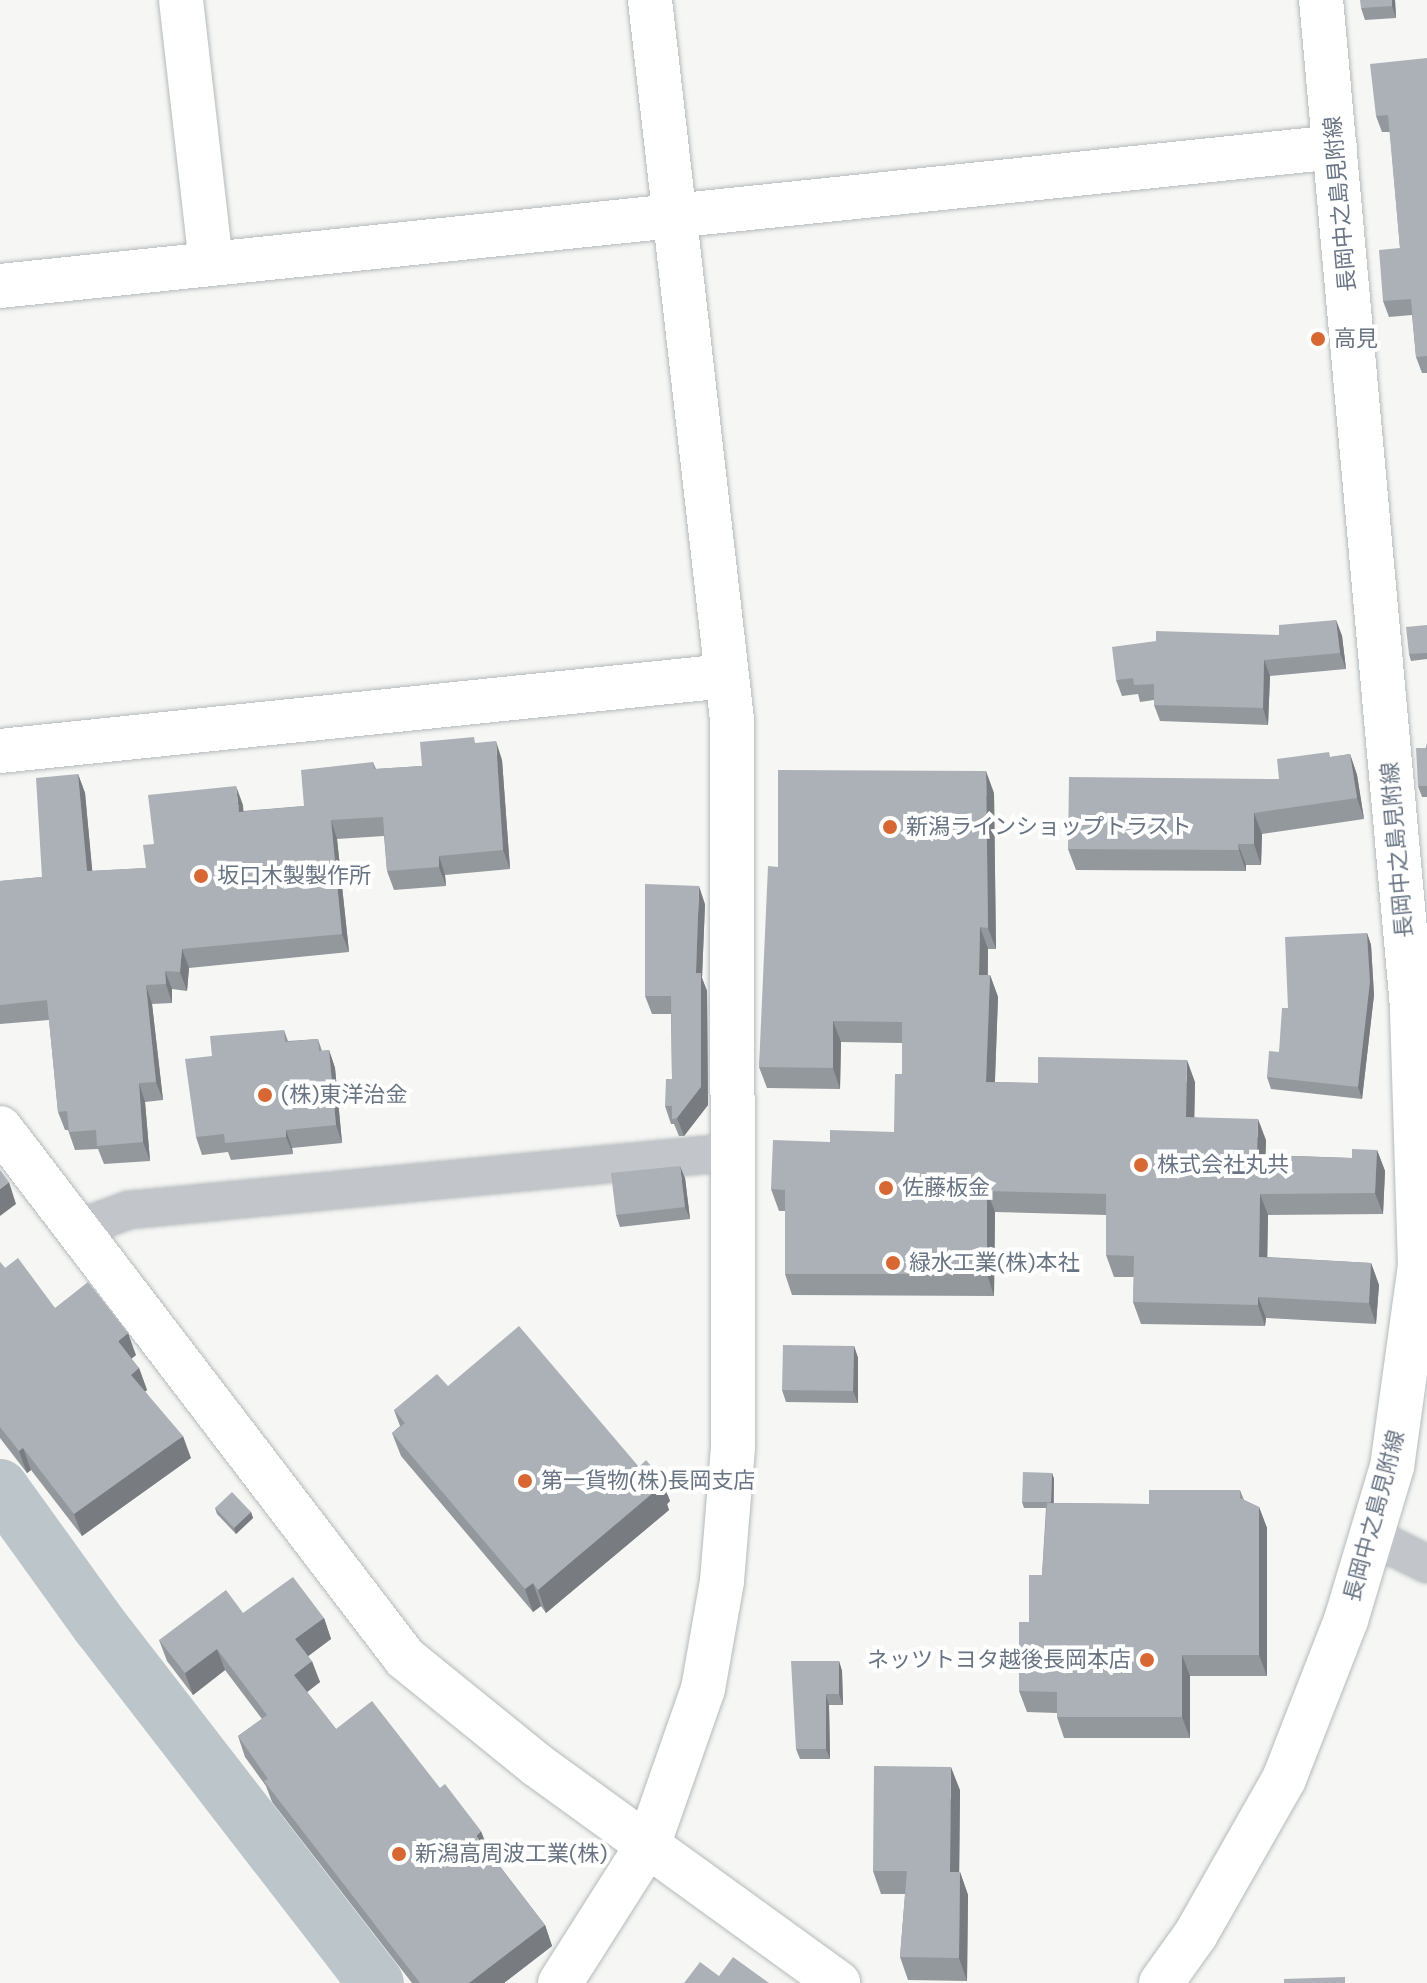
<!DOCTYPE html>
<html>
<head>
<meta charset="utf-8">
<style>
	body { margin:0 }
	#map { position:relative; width:1427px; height:1983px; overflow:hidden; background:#f6f7f4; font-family:"DM Sans","Noto Sans JP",sans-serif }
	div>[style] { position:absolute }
	.river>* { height:56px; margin:-28px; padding:0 28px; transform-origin:28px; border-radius:28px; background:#bcc5ca }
	.roads { filter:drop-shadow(0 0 2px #b5b9bd) drop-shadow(0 0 2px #b5b9bd) }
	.street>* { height:36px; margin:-18px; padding:0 18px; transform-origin:18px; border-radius:18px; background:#c2c5c9 }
	.secondary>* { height:44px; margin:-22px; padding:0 22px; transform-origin:22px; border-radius:22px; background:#fff }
	.wall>* { inset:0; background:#93989d }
	.shaded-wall>* { inset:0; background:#787c80 }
	.building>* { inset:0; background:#abb1b7 }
	.dots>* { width:22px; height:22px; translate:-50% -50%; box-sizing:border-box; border:4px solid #fff; border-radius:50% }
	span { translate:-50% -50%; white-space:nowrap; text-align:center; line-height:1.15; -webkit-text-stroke:8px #fff; paint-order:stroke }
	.street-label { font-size:22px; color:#687483 }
	.poi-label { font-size:22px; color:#687483 }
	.left { translate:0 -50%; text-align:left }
	.right { translate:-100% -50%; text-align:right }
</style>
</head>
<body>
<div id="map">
	<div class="river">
		<div style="left:0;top:1487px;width:171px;rotate:54.3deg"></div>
		<div style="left:100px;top:1626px;width:451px;rotate:52.3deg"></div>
	</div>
	<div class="roads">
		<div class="street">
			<div style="left:77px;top:1229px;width:55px;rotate:-20.1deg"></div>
			<div style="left:129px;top:1210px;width:609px;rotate:-5.47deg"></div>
			<div style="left:1373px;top:1537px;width:60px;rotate:26.6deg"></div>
		</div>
		<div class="secondary">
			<div style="left:181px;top:0;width:265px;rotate:83.5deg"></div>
			<div style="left:0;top:286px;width:1342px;rotate:-5.94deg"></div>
			<div style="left:0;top:751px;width:730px;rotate:-5.9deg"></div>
			<div style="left:0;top:1128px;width:667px;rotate:52.61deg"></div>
			<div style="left:405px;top:1658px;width:170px;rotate:39deg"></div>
			<div style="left:537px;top:1765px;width:372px;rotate:35.9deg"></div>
			<div style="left:560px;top:1983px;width:166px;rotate:-57.6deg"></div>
			<div style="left:649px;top:1843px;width:163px;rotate:-70.7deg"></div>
			<div style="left:703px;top:1689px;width:110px;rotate:-80deg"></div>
			<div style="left:722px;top:1581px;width:134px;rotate:-85.3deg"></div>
			<div style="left:733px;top:1447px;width:727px;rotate:-90.08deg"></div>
			<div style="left:732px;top:720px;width:725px;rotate:-96.5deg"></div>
			<div style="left:1161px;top:1983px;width:60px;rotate:-54.5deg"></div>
			<div style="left:1196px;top:1934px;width:178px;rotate:-60.4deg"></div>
			<div style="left:1284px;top:1779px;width:171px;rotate:-68.7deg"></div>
			<div style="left:1346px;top:1620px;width:160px;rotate:-73.3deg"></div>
			<div style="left:1392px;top:1467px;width:204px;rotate:-82.1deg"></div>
			<div style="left:1420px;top:1265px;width:258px;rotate:-91.8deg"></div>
			<div style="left:1412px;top:1007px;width:1011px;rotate:-95.16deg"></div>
		</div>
	</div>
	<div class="wall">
		<div style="clip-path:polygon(1395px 0,1396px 18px,1365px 20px,1361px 8px)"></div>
		<div style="clip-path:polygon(1427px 58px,1427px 373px,1422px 373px,1416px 357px,1412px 315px,1389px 317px,1383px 301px,1400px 248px,1390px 132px,1382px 132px,1376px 116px)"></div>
		<div style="clip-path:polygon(1336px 620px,1342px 636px,1346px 669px,1270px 676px,1268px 725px,1160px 721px,1154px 705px,1154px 700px,1140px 702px,1138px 694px,1122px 696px,1116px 680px)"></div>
		<div style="clip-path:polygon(1427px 625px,1427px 659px,1411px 661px,1409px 654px)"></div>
		<div style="clip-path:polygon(477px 743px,502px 760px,510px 869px,445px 875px,446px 886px,394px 890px,387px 871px,384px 836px,337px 839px,349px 952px,189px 968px,187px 991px,172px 989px,172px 1003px,152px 1004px,163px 1100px,145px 1102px,150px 1161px,104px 1164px,98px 1149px,75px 1150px,68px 1130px,65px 1130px,58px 1112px,49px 1020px,0 1024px,0 881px,42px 877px,78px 774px,85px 793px,92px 871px,146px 868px,154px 844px,243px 805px,243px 811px,304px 806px,373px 762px,376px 769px,422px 766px)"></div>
		<div style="clip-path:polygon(1427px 743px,1427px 797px,1422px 797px,1418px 786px)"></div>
		<div style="clip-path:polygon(1350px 754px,1357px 775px,1364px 819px,1262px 834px,1261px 865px,1246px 865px,1246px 871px,1076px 870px,1068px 849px,1279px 779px,1331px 757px)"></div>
		<div style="clip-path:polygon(994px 793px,996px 949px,988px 949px,988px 975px,990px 975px,998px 997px,995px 1082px,1038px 1083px,1195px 1082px,1194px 1117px,1266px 1140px,1265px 1155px,1352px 1158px,1377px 1150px,1385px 1171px,1383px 1214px,1268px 1215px,1267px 1257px,1371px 1263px,1379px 1285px,1376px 1324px,1266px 1318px,1265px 1326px,1141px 1324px,1133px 1302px,1134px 1277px,1114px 1277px,1106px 1255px,1106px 1215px,995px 1212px,994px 1296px,792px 1295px,785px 1274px,785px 1211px,779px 1211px,771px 1189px,830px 1142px,894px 1132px,902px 1074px,902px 1043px,841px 1042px,840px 1089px,767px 1088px,759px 1067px,778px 867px)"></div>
		<div style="clip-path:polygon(705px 904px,702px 978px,707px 991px,708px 1105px,684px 1136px,679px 1136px,674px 1124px,671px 1124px,665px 1106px,672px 1079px,671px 1014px,652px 1014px,645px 996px)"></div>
		<div style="clip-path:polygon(1367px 933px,1371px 945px,1374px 995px,1362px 1099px,1271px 1089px,1267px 1077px,1279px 1052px,1288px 1008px)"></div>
		<div style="clip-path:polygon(284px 1030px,288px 1041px,318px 1039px,322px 1051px,329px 1050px,335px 1068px,342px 1143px,292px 1148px,293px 1154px,231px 1160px,228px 1152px,202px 1155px,196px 1137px,212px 1056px)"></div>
		<div style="clip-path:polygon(685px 1178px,690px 1219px,620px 1227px,616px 1215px)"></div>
		<div style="clip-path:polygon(0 1262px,5px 1268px,55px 1308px,136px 1355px,131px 1359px,139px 1368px,147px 1390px,145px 1391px,191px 1458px,82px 1536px,31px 1470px,27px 1473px,0 1438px)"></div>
		<div style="clip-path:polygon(854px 1346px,858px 1358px,858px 1403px,786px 1402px,782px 1390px)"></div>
		<div style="clip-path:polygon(448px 1386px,639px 1467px,661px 1478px,670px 1501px,667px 1504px,669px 1510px,546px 1613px,541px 1606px,533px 1612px,401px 1456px,392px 1433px,400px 1426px,394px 1410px)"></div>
		<div style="clip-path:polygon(1052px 1473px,1054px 1479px,1054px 1503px,1149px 1504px,1240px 1490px,1244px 1500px,1259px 1507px,1267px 1528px,1267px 1676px,1190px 1676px,1190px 1738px,1064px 1738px,1057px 1717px,1057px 1713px,1027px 1712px,1019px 1691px,1042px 1575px,1046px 1508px,1024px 1508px,1022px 1502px)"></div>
		<div style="clip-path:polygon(215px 1508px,251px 1512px,253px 1518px,236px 1534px,217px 1514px)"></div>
		<div style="clip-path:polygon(243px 1613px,324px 1618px,331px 1639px,308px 1656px,320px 1682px,307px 1692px,336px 1729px,489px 1852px,545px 1925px,552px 1946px,504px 1983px,412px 1983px,272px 1802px,266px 1786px,245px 1757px,238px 1736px,262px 1719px,225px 1670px,193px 1695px,167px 1661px,159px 1640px)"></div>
		<div style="clip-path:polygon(839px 1661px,842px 1671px,843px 1705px,829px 1705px,830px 1759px,800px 1759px,796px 1749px)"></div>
		<div style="clip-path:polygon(960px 1790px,959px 1872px,960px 1872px,968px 1895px,967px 1981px,908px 1980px,900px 1957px,905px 1894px,881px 1894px,873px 1871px)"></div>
	</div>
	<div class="shaded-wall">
		<div style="clip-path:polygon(1392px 0,1395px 0,1396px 18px,1392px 6px)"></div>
		<div style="clip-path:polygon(1336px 620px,1342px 636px,1346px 669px,1340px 653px)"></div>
		<div style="clip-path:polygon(1264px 660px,1270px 676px,1268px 725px,1263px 708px)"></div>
		<div style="clip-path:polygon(496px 741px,502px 760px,510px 869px,503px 850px)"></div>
		<div style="clip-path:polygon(1350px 754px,1357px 775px,1364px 819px,1357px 798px)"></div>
		<div style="clip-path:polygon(986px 771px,994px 793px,996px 949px,988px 928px)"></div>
		<div style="clip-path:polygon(78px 774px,85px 793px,94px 889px,87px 871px)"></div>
		<div style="clip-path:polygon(236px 786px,243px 805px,245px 831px,239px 812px)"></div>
		<div style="clip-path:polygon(1254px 813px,1262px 834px,1261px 865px,1254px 844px)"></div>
		<div style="clip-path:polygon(331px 820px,337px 839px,349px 952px,342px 934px)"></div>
		<div style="clip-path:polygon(1238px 844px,1246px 865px,1246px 871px,1239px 850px)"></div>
		<div style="clip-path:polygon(439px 856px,445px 875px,446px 886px,439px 867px)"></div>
		<div style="clip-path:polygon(699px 886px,705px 904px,702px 978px,707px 991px,708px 1105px,684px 1136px,677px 1118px,696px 973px)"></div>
		<div style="clip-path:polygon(980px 927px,988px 949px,987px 997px,979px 975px)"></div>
		<div style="clip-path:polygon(1367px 933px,1371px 945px,1374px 995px,1362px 1099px,1358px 1087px)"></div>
		<div style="clip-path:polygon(182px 949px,189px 968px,187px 991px,180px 972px)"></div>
		<div style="clip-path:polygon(165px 971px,172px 989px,172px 1003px,166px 984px)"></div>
		<div style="clip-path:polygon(990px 975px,998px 997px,994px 1103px,986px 1082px)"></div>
		<div style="clip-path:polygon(146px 985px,152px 1004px,163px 1100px,156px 1082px)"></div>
		<div style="clip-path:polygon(833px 1021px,841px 1042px,840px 1089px,833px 1068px)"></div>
		<div style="clip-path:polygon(329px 1050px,335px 1068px,342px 1143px,336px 1125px)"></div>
		<div style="clip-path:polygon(1187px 1060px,1195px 1082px,1194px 1138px,1186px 1117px)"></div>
		<div style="clip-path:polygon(139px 1083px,145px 1102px,150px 1161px,143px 1142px)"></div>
		<div style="clip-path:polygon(1258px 1119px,1266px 1140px,1265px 1176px,1257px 1155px)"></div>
		<div style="clip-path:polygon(286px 1130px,292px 1148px,293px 1154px,286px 1137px)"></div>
		<div style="clip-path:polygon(1377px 1150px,1385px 1171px,1383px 1214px,1375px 1193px)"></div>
		<div style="clip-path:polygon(680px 1166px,685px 1178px,690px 1219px,685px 1207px)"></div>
		<div style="clip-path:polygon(9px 1182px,16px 1204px,0 1216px,0 1189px)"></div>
		<div style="clip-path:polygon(987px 1191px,995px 1212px,994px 1296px,987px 1274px)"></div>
		<div style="clip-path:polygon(1260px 1194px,1268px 1215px,1267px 1278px,1259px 1257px)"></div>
		<div style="clip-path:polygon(1371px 1263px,1379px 1285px,1376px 1324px,1369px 1303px)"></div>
		<div style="clip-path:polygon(1258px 1297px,1266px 1318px,1265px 1326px,1258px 1305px)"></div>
		<div style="clip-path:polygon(128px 1333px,136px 1355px,126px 1363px,118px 1341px)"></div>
		<div style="clip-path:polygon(854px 1346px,858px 1358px,858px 1403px,853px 1391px)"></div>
		<div style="clip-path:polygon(139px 1368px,147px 1390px,139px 1396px,131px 1375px)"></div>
		<div style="clip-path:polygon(183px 1436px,191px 1458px,82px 1536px,74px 1514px)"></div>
		<div style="clip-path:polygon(23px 1448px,31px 1470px,27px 1473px,19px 1451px)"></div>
		<div style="clip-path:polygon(1052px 1473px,1054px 1479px,1053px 1508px,1051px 1502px)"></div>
		<div style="clip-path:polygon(661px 1478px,670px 1501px,667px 1504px,669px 1510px,546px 1613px,538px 1590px)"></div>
		<div style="clip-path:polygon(1259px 1507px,1267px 1528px,1267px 1676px,1259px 1655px)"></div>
		<div style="clip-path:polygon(251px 1512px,253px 1518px,236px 1534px,234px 1528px)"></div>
		<div style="clip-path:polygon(533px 1583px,541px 1606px,533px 1612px,525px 1589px)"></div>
		<div style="clip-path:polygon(324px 1618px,331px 1639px,303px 1660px,295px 1639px)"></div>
		<div style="clip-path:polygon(217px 1649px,225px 1670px,193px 1695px,185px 1673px)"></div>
		<div style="clip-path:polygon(1182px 1655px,1190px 1676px,1190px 1738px,1182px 1717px)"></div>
		<div style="clip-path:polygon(312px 1661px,320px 1682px,302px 1696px,294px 1675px)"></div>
		<div style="clip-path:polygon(839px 1661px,842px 1671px,843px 1705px,839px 1694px)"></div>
		<div style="clip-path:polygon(826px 1694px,829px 1705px,830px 1759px,826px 1749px)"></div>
		<div style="clip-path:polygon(951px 1767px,960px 1790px,959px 1895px,950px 1872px)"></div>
		<div style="clip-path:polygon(481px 1831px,489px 1852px,476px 1836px)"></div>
		<div style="clip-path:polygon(960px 1872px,968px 1895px,967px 1981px,959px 1958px)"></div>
		<div style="clip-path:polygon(545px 1925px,552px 1946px,504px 1983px,469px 1983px)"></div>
	</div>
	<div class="building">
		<div style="clip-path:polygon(1360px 0,1392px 0,1392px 6px,1361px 8px)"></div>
		<div style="clip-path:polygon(1427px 58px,1427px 356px,1416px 357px,1411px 299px,1383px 301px,1379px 250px,1400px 248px,1388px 115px,1376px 116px,1370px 64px)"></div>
		<div style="clip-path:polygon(1336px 620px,1340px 653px,1264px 660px,1263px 708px,1154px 705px,1154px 684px,1134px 685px,1133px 678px,1116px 680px,1112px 647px,1156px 641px,1156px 631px,1279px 635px,1279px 625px)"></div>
		<div style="clip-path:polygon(1427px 625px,1427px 653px,1409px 654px,1406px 627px)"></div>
		<div style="clip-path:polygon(474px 737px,475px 743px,496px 741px,503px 850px,439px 856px,439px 867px,387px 871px,383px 817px,331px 820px,342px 934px,182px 949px,180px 972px,165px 971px,166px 984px,146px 985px,156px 1082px,139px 1083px,143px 1142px,97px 1146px,96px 1130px,69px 1132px,67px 1111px,58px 1112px,47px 1000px,0 1005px,0 881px,42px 877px,36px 778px,78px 774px,87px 871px,146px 868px,143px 845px,154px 844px,148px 795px,236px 786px,239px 812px,304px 806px,301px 770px,373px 762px,374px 769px,422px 766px,420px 742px)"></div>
		<div style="clip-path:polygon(1416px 748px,1427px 748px,1427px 786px,1418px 786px)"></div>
		<div style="clip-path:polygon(1329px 752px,1330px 757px,1350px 754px,1357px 798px,1254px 813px,1254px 844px,1238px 844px,1239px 850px,1068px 849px,1069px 777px,1279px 779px,1277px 759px)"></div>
		<div style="clip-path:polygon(778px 770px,986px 771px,988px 928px,980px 927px,979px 975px,990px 975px,986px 1082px,1038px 1083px,1038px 1057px,1187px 1060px,1186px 1117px,1258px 1119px,1257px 1155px,1352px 1158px,1352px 1149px,1377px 1150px,1375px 1193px,1260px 1194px,1259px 1257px,1371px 1263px,1369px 1303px,1258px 1297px,1258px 1305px,1133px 1302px,1134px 1256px,1106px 1255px,1106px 1194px,987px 1191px,987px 1274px,785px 1274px,785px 1190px,771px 1189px,773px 1140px,830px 1142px,830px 1130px,894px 1132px,895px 1074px,902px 1074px,902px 1022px,833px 1021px,833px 1068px,759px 1067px,768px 866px,778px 867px)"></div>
		<div style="clip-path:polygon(645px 884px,699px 886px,696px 973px,701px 973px,701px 1087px,677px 1118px,672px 1119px,672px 1106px,665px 1106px,666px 1079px,672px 1079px,671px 996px,645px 996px)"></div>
		<div style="clip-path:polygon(1367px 933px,1370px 982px,1358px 1087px,1267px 1077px,1269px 1051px,1279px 1052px,1282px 1008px,1288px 1008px,1285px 937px)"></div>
		<div style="clip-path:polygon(284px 1030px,285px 1042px,318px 1039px,319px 1051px,329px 1050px,336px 1125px,286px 1130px,286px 1137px,225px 1143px,224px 1134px,196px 1137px,185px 1059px,212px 1056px,210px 1036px)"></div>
		<div style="clip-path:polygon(680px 1166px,685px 1207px,616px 1215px,611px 1173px)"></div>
		<div style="clip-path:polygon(0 1170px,9px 1182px,0 1189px)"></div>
		<div style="clip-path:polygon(18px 1258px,55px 1308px,88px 1282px,128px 1333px,118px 1341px,139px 1368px,131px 1375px,183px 1436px,74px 1514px,23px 1448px,19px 1451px,0 1427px,0 1262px,5px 1268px)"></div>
		<div style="clip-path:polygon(519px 1326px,639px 1467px,646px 1460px,661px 1478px,656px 1482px,660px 1487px,538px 1590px,533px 1583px,525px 1589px,392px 1433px,405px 1423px,394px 1410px,437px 1374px,448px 1386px)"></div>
		<div style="clip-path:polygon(783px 1345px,854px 1346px,853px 1391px,782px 1390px)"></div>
		<div style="clip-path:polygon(1023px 1472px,1052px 1473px,1051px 1502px,1022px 1502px)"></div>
		<div style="clip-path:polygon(1149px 1490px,1240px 1490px,1240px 1498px,1259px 1507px,1259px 1655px,1182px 1655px,1182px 1717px,1057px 1717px,1057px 1692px,1019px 1691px,1019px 1622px,1029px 1622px,1029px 1575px,1042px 1575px,1047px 1503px,1149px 1504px)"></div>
		<div style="clip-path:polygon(232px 1492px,251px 1512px,234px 1528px,215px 1508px)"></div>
		<div style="clip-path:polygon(293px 1577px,324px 1618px,295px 1639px,312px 1661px,294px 1675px,336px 1729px,372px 1701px,440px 1788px,445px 1784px,481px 1831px,476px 1836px,545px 1925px,469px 1983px,420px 1983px,264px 1781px,268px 1779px,238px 1736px,267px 1715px,217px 1649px,185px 1673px,159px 1640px,226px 1590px,243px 1613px)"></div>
		<div style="clip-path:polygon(791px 1661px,839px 1661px,839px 1694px,826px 1694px,826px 1749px,796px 1749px)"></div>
		<div style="clip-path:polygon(874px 1766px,951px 1767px,950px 1872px,960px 1872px,959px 1958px,900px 1957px,907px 1871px,873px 1871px)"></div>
		<div style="clip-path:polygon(733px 1957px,769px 1983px,684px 1983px,700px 1962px,719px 1976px)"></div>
		<div style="clip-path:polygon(1345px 1977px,1345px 1983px,1284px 1983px,1284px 1979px)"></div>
	</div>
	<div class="dots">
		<div style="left:1318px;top:339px;background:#d86833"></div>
		<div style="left:890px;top:827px;background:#d86833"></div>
		<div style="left:201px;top:876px;background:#d86833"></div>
		<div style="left:265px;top:1095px;background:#d86833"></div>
		<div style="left:1141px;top:1165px;background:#d86833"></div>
		<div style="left:886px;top:1188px;background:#d86833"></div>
		<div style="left:893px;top:1263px;background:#d86833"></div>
		<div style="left:525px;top:1481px;background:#d86833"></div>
		<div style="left:1147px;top:1660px;background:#d86833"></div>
		<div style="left:399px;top:1854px;background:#d86833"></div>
	</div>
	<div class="street-label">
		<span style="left:1340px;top:204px;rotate:-95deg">長岡中之島見附線</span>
		<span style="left:1397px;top:850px;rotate:-95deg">長岡中之島見附線</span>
		<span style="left:1374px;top:1516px;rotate:-75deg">長岡中之島見附線</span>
	</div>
	<div class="poi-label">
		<span class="left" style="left:1334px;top:339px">高見</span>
		<span class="left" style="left:906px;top:827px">新潟ラインショップトラスト</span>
		<span class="left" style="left:217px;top:876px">坂口木製製作所</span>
		<span class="left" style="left:281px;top:1095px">(株)東洋治金</span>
		<span class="left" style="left:1157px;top:1165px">株式会社丸共</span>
		<span class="left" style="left:902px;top:1188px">佐藤板金</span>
		<span class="left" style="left:909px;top:1263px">緑水工業(株)本社</span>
		<span class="left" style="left:541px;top:1481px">第一貨物(株)長岡支店</span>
		<span class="right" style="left:1131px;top:1660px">ネッツトヨタ越後長岡本店</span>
		<span class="left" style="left:415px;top:1854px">新潟高周波工業(株)</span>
	</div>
</div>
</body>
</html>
